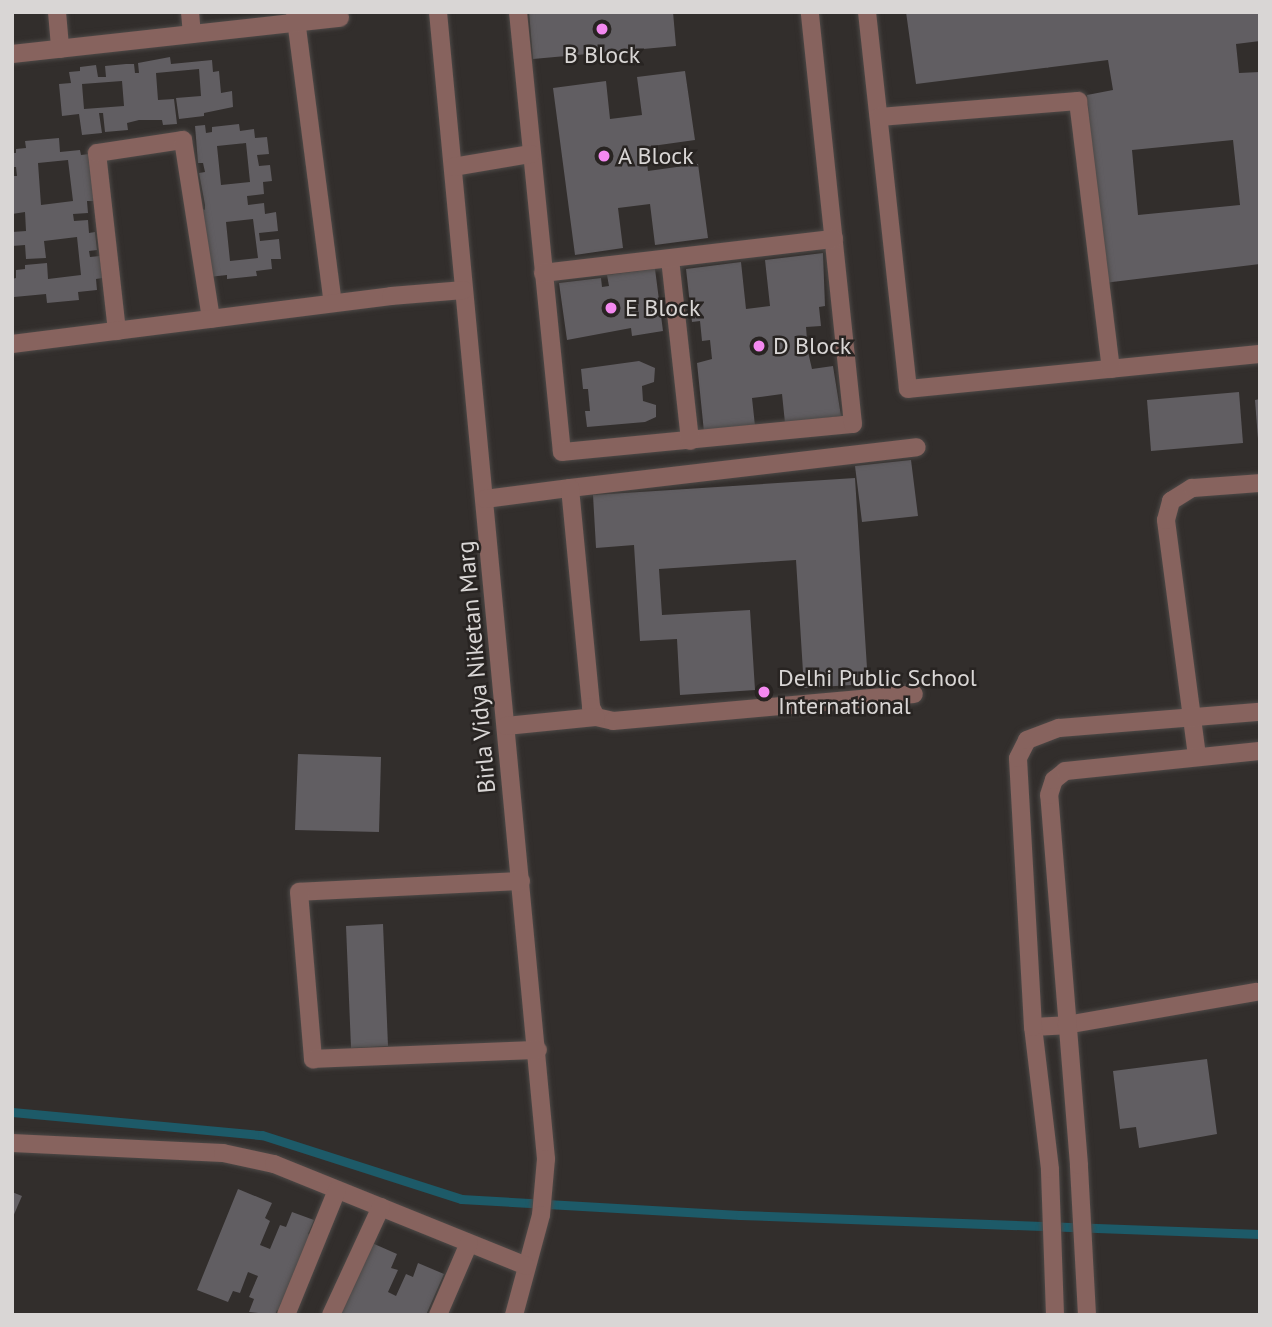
<!DOCTYPE html>
<html>
<head>
<meta charset="utf-8">
<style>
	body { margin:0 }
	#map { position:relative; width:1272px; height:1327px; overflow:hidden; background:#322e2c; font-family:"PT Sans",sans-serif }
	div>[style] { position:absolute }
	.stream>* { height:9px; margin:-4.5px; padding:0 4.5px; transform-origin:4.5px; border-radius:4.5px; background:#1d5a68 }
	.building>* { inset:0; background:#615e62 }
	.roads { filter:drop-shadow(0 0 2px #4d4947) drop-shadow(0 0 2px #4d4947) }
	.minor>* { height:18px; margin:-9px; padding:0 9px; transform-origin:9px; border-radius:9px; background:#87635e }
	.dots>* { width:19px; height:19px; translate:-50% -50%; box-sizing:border-box; border:4px solid #282422; border-radius:50% }
	span { translate:-50% -50%; white-space:nowrap; text-align:center; line-height:1.15; -webkit-text-stroke:5px #282422; paint-order:stroke }
	.poi-label { font-size:24px; color:#d9d6d5 }
	.left { translate:0 -50%; text-align:left }
	.street-label { font-size:24px; color:#d9d6d5 }
	.frame { position:absolute; inset:0; border:14px solid #d9d6d5; pointer-events:none }
</style>
</head>
<body>
<div id="map">
	<div class="stream">
		<div style="left:12px;top:1112px;width:251px;rotate:5.3deg"></div>
		<div style="left:262px;top:1135px;width:209px;rotate:17.8deg"></div>
		<div style="left:461px;top:1199px;width:279px;rotate:3.3deg"></div>
		<div style="left:740px;top:1215px;width:520px;rotate:2.09deg"></div>
	</div>
	<div class="building">
		<div style="clip-path:polygon(529px 12px,673px 12px,676px 46px,533px 59px)"></div>
		<div style="clip-path:polygon(evenodd,906px 12px,1260px 12px,1260px 41px,1236px 44px,1239px 73px,1260px 72px,1260px 264px,1104px 283px,1087px 95px,1113px 90px,1108px 60px,916px 84px,906px 12px,1233px 140px,1240px 205px,1138px 215px,1132px 150px,1233px 140px)"></div>
		<div style="clip-path:polygon(evenodd,170px 57px,171px 64px,212px 60px,213px 72px,219px 71px,221px 93px,232px 91px,233px 107px,204px 113px,204px 116px,179px 119px,176px 98px,201px 96px,199px 69px,156px 73px,158px 100px,174px 99px,177px 124px,163px 125px,162px 120px,139px 120px,127px 123px,128px 130px,105px 132px,103px 113px,99px 113px,102px 133px,82px 135px,79px 114px,62px 116px,59px 84px,71px 83px,69px 72px,80px 71px,80px 67px,96px 65px,98px 77px,106px 77px,105px 66px,126px 64px,134px 64px,135px 73px,139px 73px,138px 63px,170px 57px,122px 81px,124px 106px,84px 109px,82px 84px,122px 81px)"></div>
		<div style="clip-path:polygon(685px 71px,695px 140px,645px 147px,648px 171px,698px 164px,708px 238px,655px 245px,650px 204px,618px 208px,623px 248px,575px 255px,553px 88px,606px 81px,610px 119px,642px 115px,637px 77px)"></div>
		<div style="clip-path:polygon(evenodd,239px 124px,240px 131px,254px 129px,255px 138px,267px 137px,269px 154px,257px 155px,259px 166px,270px 165px,272px 181px,263px 182px,264px 194px,247px 196px,248px 205px,264px 203px,265px 214px,276px 212px,278px 231px,259px 233px,260px 241px,279px 239px,281px 259px,271px 259px,272px 269px,256px 271px,257px 276px,227px 279px,227px 275px,209px 277px,203px 209px,205px 210px,205px 205px,199px 173px,205px 172px,203px 163px,198px 163px,195px 126px,205px 125px,206px 133px,212px 132px,212px 127px,239px 124px,246px 143px,250px 182px,221px 185px,217px 146px,246px 143px,239px 124px,253px 219px,258px 258px,230px 261px,226px 222px,253px 219px)"></div>
		<div style="clip-path:polygon(evenodd,59px 138px,60px 152px,80px 150px,81px 155px,89px 154px,94px 201px,87px 201px,88px 213px,73px 214px,74px 221px,88px 220px,89px 233px,95px 232px,97px 250px,89px 251px,90px 257px,100px 256px,102px 278px,96px 279px,97px 290px,78px 292px,79px 300px,47px 303px,46px 294px,14px 297px,12px 279px,16px 278px,16px 270px,25px 269px,25px 265px,47px 263px,48px 279px,81px 275px,77px 237px,44px 241px,46px 258px,26px 259px,25px 245px,12px 246px,12px 232px,26px 231px,25px 212px,12px 214px,12px 176px,17px 176px,16px 167px,12px 167px,12px 153px,16px 153px,16px 149px,26px 148px,25px 141px,59px 138px,68px 160px,73px 201px,41px 205px,38px 163px,68px 160px)"></div>
		<div style="clip-path:polygon(823px 253px,825px 306px,819px 307px,821px 326px,806px 327px,808px 352px,812px 369px,833px 366px,841px 416px,785px 423px,782px 394px,752px 398px,755px 426px,704px 432px,697px 363px,712px 359px,710px 340px,702px 341px,700px 321px,692px 322px,686px 269px,741px 262px,746px 309px,770px 306px,765px 260px)"></div>
		<div style="clip-path:polygon(655px 269px,663px 331px,632px 336px,631px 328px,567px 340px,559px 283px,601px 278px,602px 287px,609px 286px,607px 275px)"></div>
		<div style="clip-path:polygon(639px 361px,655px 368px,654px 382px,642px 386px,643px 401px,656px 405px,656px 417px,645px 422px,587px 427px,585px 411px,590px 411px,588px 389px,583px 389px,581px 369px)"></div>
		<div style="clip-path:polygon(1239px 392px,1243px 443px,1151px 451px,1147px 400px)"></div>
		<div style="clip-path:polygon(1260px 399px,1260px 439px,1258px 439px,1255px 400px)"></div>
		<div style="clip-path:polygon(911px 460px,918px 516px,862px 522px,855px 466px)"></div>
		<div style="clip-path:polygon(855px 478px,868px 684px,804px 688px,796px 560px,659px 569px,662px 615px,750px 610px,755px 690px,680px 695px,677px 639px,640px 641px,634px 545px,596px 548px,593px 495px)"></div>
		<div style="clip-path:polygon(298px 754px,381px 757px,379px 832px,295px 830px)"></div>
		<div style="clip-path:polygon(383px 924px,388px 1046px,351px 1048px,346px 926px)"></div>
		<div style="clip-path:polygon(1207px 1059px,1217px 1134px,1139px 1148px,1136px 1127px,1120px 1129px,1113px 1071px)"></div>
		<div style="clip-path:polygon(238px 1189px,272px 1203px,265px 1218px,270px 1221px,260px 1245px,270px 1249px,280px 1225px,286px 1227px,292px 1212px,314px 1220px,308px 1234px,312px 1235px,280px 1312px,277px 1310px,275px 1315px,249px 1312px,254px 1299px,249px 1297px,258px 1276px,248px 1272px,240px 1293px,233px 1291px,228px 1302px,197px 1290px)"></div>
		<div style="clip-path:polygon(12px 1192px,22px 1196px,12px 1219px)"></div>
		<div style="clip-path:polygon(372px 1243px,397px 1254px,391px 1268px,398px 1270px,388px 1292px,396px 1296px,406px 1274px,413px 1277px,418px 1263px,444px 1274px,426px 1315px,339px 1315px)"></div>
	</div>
	<div class="roads">
		<div class="minor">
			<div style="left:57px;top:12px;width:37px;rotate:85deg"></div>
			<div style="left:190px;top:12px;width:22px;rotate:85deg"></div>
			<div style="left:295px;top:12px;width:293px;rotate:82.6deg"></div>
			<div style="left:438px;top:12px;width:1152px;rotate:84.62deg"></div>
			<div style="left:546px;top:1159px;width:56px;rotate:95.1deg"></div>
			<div style="left:541px;top:1215px;width:104px;rotate:105.1deg"></div>
			<div style="left:518px;top:12px;width:442px;rotate:84.3deg"></div>
			<div style="left:562px;top:452px;width:292px;rotate:-5.5deg"></div>
			<div style="left:853px;top:424px;width:414px;rotate:-96deg"></div>
			<div style="left:867px;top:12px;width:379px;rotate:83.8deg"></div>
			<div style="left:908px;top:389px;width:354px;rotate:-5.7deg"></div>
			<div style="left:12px;top:54px;width:330px;rotate:-6.3deg"></div>
			<div style="left:879px;top:117px;width:200px;rotate:-4.6deg"></div>
			<div style="left:1078px;top:101px;width:270px;rotate:83deg"></div>
			<div style="left:453px;top:167px;width:79px;rotate:-9.5deg"></div>
			<div style="left:670px;top:259px;width:183px;rotate:83.7deg"></div>
			<div style="left:543px;top:273px;width:293px;rotate:-6.7deg"></div>
			<div style="left:117px;top:331px;width:179px;rotate:-96.4deg"></div>
			<div style="left:97px;top:153px;width:87px;rotate:-8.6deg"></div>
			<div style="left:183px;top:140px;width:181px;rotate:81.1deg"></div>
			<div style="left:12px;top:344px;width:382px;rotate:-7.2deg"></div>
			<div style="left:391px;top:296px;width:73px;rotate:-4.7deg"></div>
			<div style="left:570px;top:488px;width:349px;rotate:-6.7deg"></div>
			<div style="left:485px;top:499px;width:86px;rotate:-7.4deg"></div>
			<div style="left:570px;top:488px;width:220px;rotate:84.5deg"></div>
			<div style="left:591px;top:707px;width:11px;rotate:63deg"></div>
			<div style="left:596px;top:717px;width:17px;rotate:13deg"></div>
			<div style="left:613px;top:721px;width:302px;rotate:-5.1deg"></div>
			<div style="left:506px;top:726px;width:90px;rotate:-5.7deg"></div>
			<div style="left:1197px;top:756px;width:238px;rotate:-97.5deg"></div>
			<div style="left:1166px;top:520px;width:20px;rotate:-75deg"></div>
			<div style="left:1171px;top:501px;width:25px;rotate:-32deg"></div>
			<div style="left:1192px;top:488px;width:68px;rotate:-4.2deg"></div>
			<div style="left:521px;top:881px;width:222px;rotate:177.2deg"></div>
			<div style="left:299px;top:892px;width:168px;rotate:85.2deg"></div>
			<div style="left:313px;top:1059px;width:225px;rotate:-2.3deg"></div>
			<div style="left:1033px;top:1027px;width:33px;rotate:-3deg"></div>
			<div style="left:1066px;top:1025px;width:193px;rotate:-9.9deg"></div>
			<div style="left:12px;top:1143px;width:211px;rotate:2.7deg"></div>
			<div style="left:223px;top:1153px;width:52px;rotate:12.2deg"></div>
			<div style="left:274px;top:1164px;width:272px;rotate:22deg"></div>
			<div style="left:286px;top:1315px;width:135px;rotate:-67.8deg"></div>
			<div style="left:331px;top:1315px;width:119px;rotate:-65.2deg"></div>
			<div style="left:438px;top:1315px;width:78px;rotate:-66.7deg"></div>
			<div style="left:1055px;top:1315px;width:146px;rotate:-92deg"></div>
			<div style="left:1050px;top:1169px;width:143px;rotate:-96.8deg"></div>
			<div style="left:1033px;top:1027px;width:269px;rotate:-93.2deg"></div>
			<div style="left:1018px;top:758px;width:20px;rotate:-63deg"></div>
			<div style="left:1027px;top:740px;width:34px;rotate:-21deg"></div>
			<div style="left:1059px;top:728px;width:202px;rotate:-4.6deg"></div>
			<div style="left:1087px;top:1315px;width:150px;rotate:-93.1deg"></div>
			<div style="left:1079px;top:1165px;width:371px;rotate:-94.6deg"></div>
			<div style="left:1049px;top:795px;width:16px;rotate:-72deg"></div>
			<div style="left:1054px;top:780px;width:14px;rotate:-39deg"></div>
			<div style="left:1065px;top:771px;width:196px;rotate:-5.9deg"></div>
		</div>
	</div>
	<div class="dots">
		<div style="left:602px;top:29px;background:#f489f0"></div>
		<div style="left:604px;top:156px;background:#f489f0"></div>
		<div style="left:611px;top:308px;background:#f489f0"></div>
		<div style="left:759px;top:346px;background:#f489f0"></div>
		<div style="left:764px;top:692px;background:#f489f0"></div>
	</div>
	<div class="poi-label">
		<span style="left:602px;top:55px">B Block</span>
		<span class="left" style="left:618px;top:156px">A Block</span>
		<span class="left" style="left:625px;top:308px">E Block</span>
		<span class="left" style="left:773px;top:346px">D Block</span>
		<span class="left" style="left:778px;top:692px">Delhi Public School<br>International</span>
	</div>
	<div class="street-label">
		<span style="left:476px;top:667px;rotate:-95deg">Birla Vidya Niketan Marg</span>
	</div>
	<div class="frame"></div>
</div>
</body>
</html>
